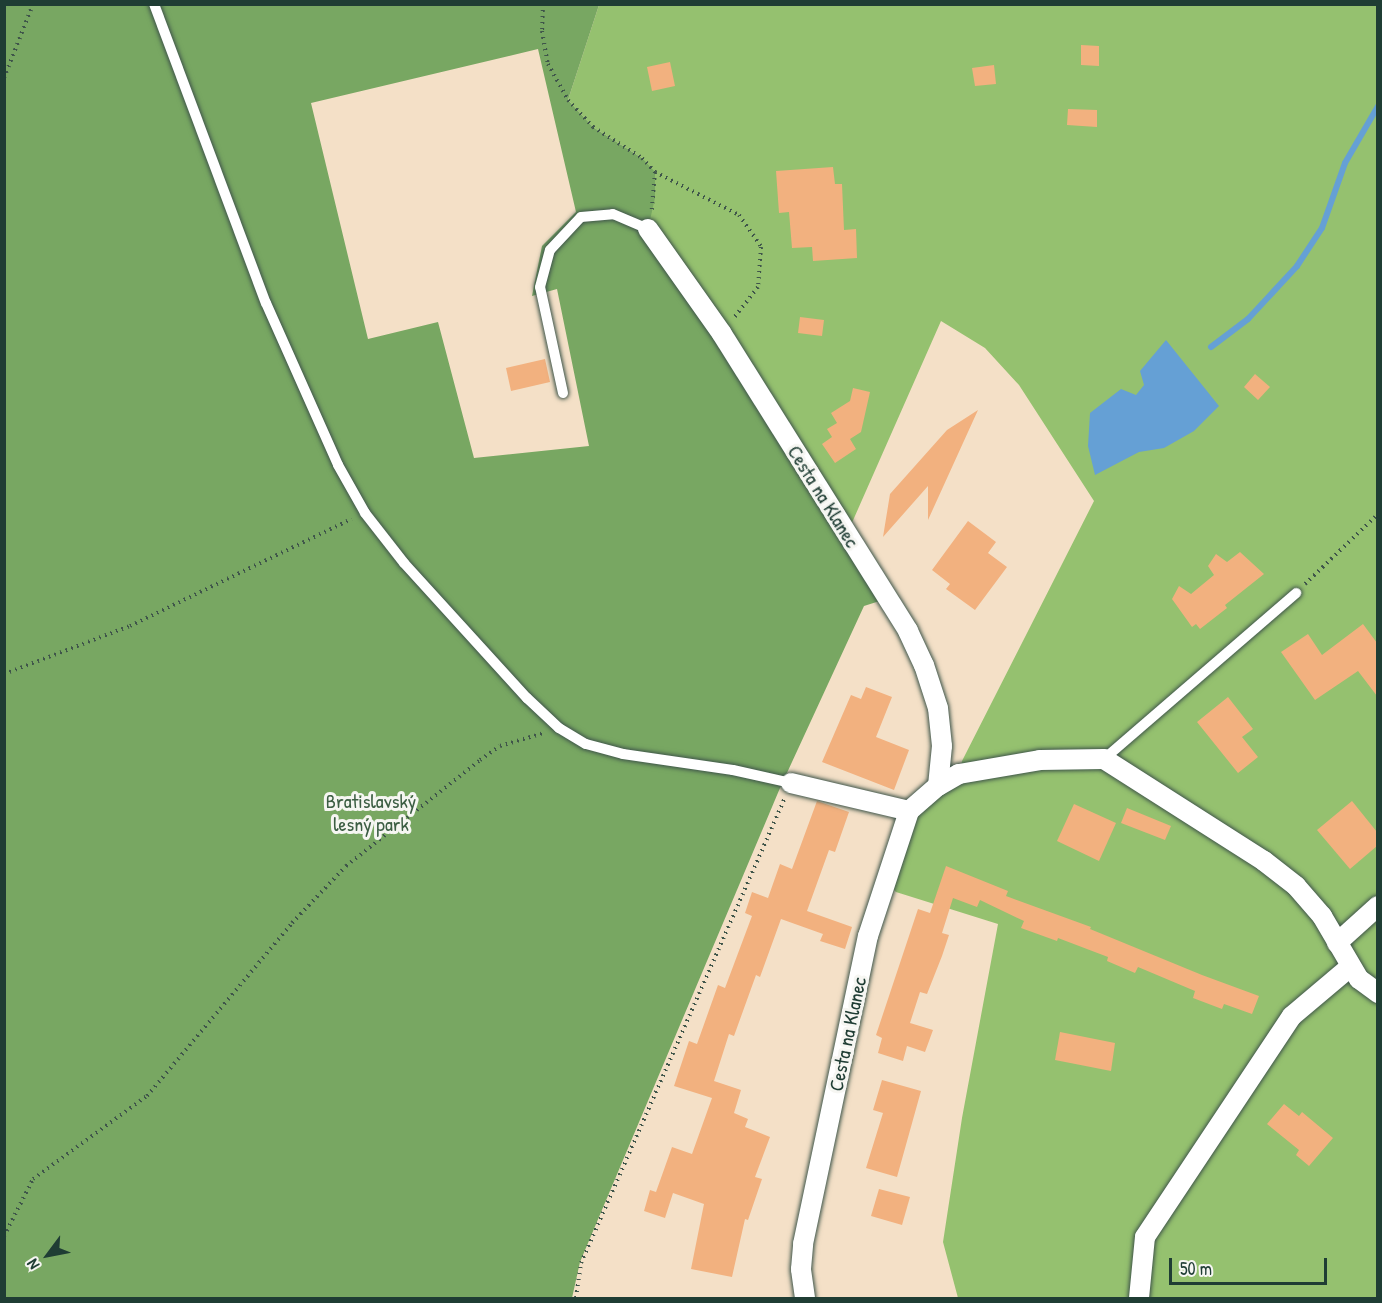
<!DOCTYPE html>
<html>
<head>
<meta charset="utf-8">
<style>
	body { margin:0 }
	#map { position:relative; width:1382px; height:1303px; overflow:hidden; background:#f4e0c7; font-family:"Patrick Hand",sans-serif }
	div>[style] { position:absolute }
	.green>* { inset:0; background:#95c16f }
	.forest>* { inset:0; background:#78a762 }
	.water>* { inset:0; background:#65a0d5 }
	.stream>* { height:6px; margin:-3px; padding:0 3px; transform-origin:3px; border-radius:3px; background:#65a0d5 }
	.building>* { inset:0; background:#f2b17f }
	.path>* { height:4px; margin-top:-2px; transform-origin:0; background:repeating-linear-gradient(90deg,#3f554a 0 1.5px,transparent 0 6px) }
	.roads { filter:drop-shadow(0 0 2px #3f554a) drop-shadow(0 0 2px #3f554a) }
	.service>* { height:10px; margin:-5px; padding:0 5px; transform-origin:5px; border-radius:5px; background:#fff }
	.minor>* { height:20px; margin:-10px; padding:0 10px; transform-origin:10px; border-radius:10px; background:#fff }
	span { translate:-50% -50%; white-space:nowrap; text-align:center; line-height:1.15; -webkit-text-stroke:6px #f6f6f2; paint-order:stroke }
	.street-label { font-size:20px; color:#1f3d34 }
	.park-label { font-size:20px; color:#3c5e43 }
	.frame { position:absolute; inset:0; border:6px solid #1f3d34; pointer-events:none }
	.north { position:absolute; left:18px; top:1225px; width:60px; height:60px; -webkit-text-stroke:4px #f6f6f2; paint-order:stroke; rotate:238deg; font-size:16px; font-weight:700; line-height:24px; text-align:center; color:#1f3d34 }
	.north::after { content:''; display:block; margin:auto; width:21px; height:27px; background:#1f3d34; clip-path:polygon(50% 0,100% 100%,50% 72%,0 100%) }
	.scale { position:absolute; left:1169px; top:1258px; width:158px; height:27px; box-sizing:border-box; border:3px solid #1f3d34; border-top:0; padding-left:8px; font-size:18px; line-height:21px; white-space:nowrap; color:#1f3d34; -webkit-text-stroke:4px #f6f6f2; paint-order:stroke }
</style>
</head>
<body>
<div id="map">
	<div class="green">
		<div style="clip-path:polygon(599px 5px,1377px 5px,1377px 1298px,958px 1298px,943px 1242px,962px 1118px,998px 924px,896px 892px,884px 880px,909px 811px,959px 774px,962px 761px,1094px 501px,1019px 385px,985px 348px,941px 321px,847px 534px,648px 229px,642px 158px,593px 127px,568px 100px)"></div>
	</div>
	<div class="forest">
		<div style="clip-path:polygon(evenodd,5px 5px,599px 5px,568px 100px,593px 127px,642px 158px,655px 172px,655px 198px,648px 229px,889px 598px,864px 606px,780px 788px,580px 1262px,572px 1298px,5px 1298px,5px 5px,538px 49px,576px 212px,542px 246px,532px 296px,557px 289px,589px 446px,474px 458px,438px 322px,368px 339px,311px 103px,538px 49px)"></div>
	</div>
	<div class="water">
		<div style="clip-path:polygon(1166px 340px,1219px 406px,1194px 431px,1164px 448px,1139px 452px,1095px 475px,1088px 446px,1090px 413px,1121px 389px,1136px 395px,1144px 385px,1140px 371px)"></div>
	</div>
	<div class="stream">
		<div style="left:1211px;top:347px;width:46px;rotate:-37.1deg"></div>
		<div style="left:1248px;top:319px;width:72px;rotate:-47.2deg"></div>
		<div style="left:1297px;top:266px;width:45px;rotate:-56.7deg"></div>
		<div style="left:1322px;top:228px;width:69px;rotate:-70.5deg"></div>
		<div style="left:1345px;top:163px;width:66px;rotate:-59.9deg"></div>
	</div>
	<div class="building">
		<div style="clip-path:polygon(1081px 45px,1099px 46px,1099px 66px,1081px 65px)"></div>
		<div style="clip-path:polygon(670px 62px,675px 86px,652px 91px,647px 67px)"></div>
		<div style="clip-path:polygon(994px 65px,996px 84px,975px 86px,972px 68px)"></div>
		<div style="clip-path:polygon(1068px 109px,1097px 110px,1097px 127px,1067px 125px)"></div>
		<div style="clip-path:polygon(833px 167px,835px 184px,842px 184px,844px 230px,856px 229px,857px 258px,813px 261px,812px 247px,792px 248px,789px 212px,779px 213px,776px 171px)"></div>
		<div style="clip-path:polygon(800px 317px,824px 320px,822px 336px,798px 333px)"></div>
		<div style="clip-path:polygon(545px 359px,550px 382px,511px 391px,506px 368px)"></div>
		<div style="clip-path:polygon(1255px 374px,1270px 387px,1258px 400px,1244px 387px)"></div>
		<div style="clip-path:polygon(853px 388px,870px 392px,861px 432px,850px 439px,856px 449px,835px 463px,822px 444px,832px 437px,827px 429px,837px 423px,831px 413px,850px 401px)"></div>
		<div style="clip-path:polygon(978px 410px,928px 520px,928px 486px,883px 537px,890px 494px,947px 430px)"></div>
		<div style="clip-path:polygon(968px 521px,996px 542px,988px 553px,1007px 567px,975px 610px,946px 589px,950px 584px,932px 570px)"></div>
		<div style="clip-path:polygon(1240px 552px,1264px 574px,1225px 605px,1227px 608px,1200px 629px,1196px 624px,1192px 627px,1172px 599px,1179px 586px,1191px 594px,1214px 575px,1208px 566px,1216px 554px,1227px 562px)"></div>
		<div style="clip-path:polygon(1363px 624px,1377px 643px,1377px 696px,1358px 671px,1315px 700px,1281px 652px,1308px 634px,1322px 655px)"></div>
		<div style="clip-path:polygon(866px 687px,892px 697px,876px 737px,909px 750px,894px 790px,822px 762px,851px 695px,861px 699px)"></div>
		<div style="clip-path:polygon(1228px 697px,1253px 729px,1242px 737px,1258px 757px,1238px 773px,1197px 722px)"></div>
		<div style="clip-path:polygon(817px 801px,849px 812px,835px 852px,829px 850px,807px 911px,852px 927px,845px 949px,820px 941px,823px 934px,781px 919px,760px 977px,756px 975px,734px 1036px,729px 1034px,714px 1081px,741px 1090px,734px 1113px,748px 1119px,745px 1127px,770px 1137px,755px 1177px,762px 1179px,748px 1220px,745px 1219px,732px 1277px,691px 1269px,704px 1204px,673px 1193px,665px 1218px,644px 1211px,650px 1190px,656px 1192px,672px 1147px,692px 1154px,712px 1098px,674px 1086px,689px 1041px,697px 1044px,718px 985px,725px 988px,752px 916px,745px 913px,752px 892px,768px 898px,780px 864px,792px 869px)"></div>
		<div style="clip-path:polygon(1352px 801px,1377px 832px,1377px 846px,1350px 869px,1317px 830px)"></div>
		<div style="clip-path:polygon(1074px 804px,1116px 823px,1099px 861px,1057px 841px)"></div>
		<div style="clip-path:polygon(1127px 808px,1171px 826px,1165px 840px,1121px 823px)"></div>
		<div style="clip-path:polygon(946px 866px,1008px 891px,1006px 896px,1091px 927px,1090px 929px,1202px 975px,1259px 996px,1252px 1014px,1224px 1004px,1222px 1009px,1193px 998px,1195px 991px,1138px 967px,1135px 973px,1107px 961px,1108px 957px,1058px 938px,1057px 941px,1021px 928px,1024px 921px,980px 900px,977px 907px,953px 898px,942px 933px,949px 935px,942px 956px,927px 994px,920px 992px,910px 1023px,933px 1030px,925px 1052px,907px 1046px,903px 1061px,878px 1053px,882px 1038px,876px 1035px,918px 909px,930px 913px)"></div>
		<div style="clip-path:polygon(1060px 1032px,1115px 1043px,1111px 1071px,1055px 1060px)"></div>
		<div style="clip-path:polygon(882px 1080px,921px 1091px,897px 1177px,866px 1168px,883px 1113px,873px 1110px)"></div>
		<div style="clip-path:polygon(1284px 1104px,1299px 1116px,1302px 1112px,1333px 1138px,1309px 1166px,1296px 1155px,1299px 1150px,1267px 1124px)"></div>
		<div style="clip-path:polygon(879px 1189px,910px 1197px,902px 1225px,871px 1216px)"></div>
	</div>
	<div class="path">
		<div style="left:543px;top:4px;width:27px;rotate:92deg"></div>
		<div style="left:542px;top:31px;width:34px;rotate:80deg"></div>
		<div style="left:548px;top:64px;width:41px;rotate:60.9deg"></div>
		<div style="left:568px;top:100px;width:37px;rotate:47deg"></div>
		<div style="left:593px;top:127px;width:58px;rotate:32.3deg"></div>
		<div style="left:642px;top:158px;width:19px;rotate:47deg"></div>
		<div style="left:655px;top:172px;width:38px;rotate:95deg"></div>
		<div style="left:4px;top:78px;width:79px;rotate:-68.6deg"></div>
		<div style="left:655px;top:172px;width:94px;rotate:27.1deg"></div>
		<div style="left:739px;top:215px;width:39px;rotate:55deg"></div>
		<div style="left:761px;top:247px;width:40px;rotate:94.3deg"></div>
		<div style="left:758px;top:287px;width:41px;rotate:128deg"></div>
		<div style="left:1305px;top:584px;width:101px;rotate:-43.8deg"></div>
		<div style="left:4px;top:674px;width:135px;rotate:-20.9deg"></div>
		<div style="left:130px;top:626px;width:246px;rotate:-25.8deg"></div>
		<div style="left:4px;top:1236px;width:64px;rotate:-63deg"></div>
		<div style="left:33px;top:1179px;width:141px;rotate:-36.1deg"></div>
		<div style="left:147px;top:1096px;width:226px;rotate:-50deg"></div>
		<div style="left:292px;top:923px;width:79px;rotate:-46.5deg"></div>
		<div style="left:346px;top:866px;width:171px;rotate:-38.3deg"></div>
		<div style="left:480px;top:760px;width:24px;rotate:-35deg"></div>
		<div style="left:500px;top:746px;width:46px;rotate:-16.5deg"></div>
		<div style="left:576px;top:1298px;width:35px;rotate:-82deg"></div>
		<div style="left:581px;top:1263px;width:506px;rotate:-66.33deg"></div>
	</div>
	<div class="roads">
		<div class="service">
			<div style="left:154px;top:4px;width:319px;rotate:69.5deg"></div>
			<div style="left:266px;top:303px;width:177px;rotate:66deg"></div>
			<div style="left:338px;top:465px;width:55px;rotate:60.6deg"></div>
			<div style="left:365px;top:513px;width:63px;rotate:52deg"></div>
			<div style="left:404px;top:563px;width:183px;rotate:47.7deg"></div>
			<div style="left:527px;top:698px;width:44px;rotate:43.2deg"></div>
			<div style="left:559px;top:728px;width:31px;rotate:31deg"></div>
			<div style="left:586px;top:744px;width:38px;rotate:15deg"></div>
			<div style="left:623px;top:754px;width:111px;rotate:8.3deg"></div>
			<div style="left:733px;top:770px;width:59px;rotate:12.6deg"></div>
			<div style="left:563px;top:393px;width:108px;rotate:-102.2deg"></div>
			<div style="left:540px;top:287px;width:38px;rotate:-75deg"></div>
			<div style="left:550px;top:250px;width:45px;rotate:-46.8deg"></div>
			<div style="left:581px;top:217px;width:32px;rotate:-5deg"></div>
			<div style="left:613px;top:214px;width:38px;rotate:23deg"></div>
			<div style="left:1104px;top:759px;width:254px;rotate:-40.8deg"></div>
		</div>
		<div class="minor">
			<div style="left:648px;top:229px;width:128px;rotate:54.8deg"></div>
			<div style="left:722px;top:334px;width:350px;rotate:57.9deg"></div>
			<div style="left:908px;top:631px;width:38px;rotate:65deg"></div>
			<div style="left:924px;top:665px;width:45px;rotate:72deg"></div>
			<div style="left:938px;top:708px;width:38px;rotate:84deg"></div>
			<div style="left:942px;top:746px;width:40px;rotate:95.7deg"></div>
			<div style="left:791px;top:783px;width:121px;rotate:13.3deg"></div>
			<div style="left:1337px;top:943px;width:55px;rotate:-42.1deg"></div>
			<div style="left:805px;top:1298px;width:29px;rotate:-98deg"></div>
			<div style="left:801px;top:1269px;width:25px;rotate:-85deg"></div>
			<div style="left:803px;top:1244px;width:315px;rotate:-78.1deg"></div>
			<div style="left:868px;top:936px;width:132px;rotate:-71.8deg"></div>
			<div style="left:909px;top:811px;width:38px;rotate:-41deg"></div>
			<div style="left:938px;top:786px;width:24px;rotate:-30deg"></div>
			<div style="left:959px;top:774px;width:82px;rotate:-9.8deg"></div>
			<div style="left:1040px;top:760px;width:64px;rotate:-0.9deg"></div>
			<div style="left:1104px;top:759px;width:190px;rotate:32.5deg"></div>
			<div style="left:1264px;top:861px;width:41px;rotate:38deg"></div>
			<div style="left:1296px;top:886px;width:40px;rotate:49deg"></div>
			<div style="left:1322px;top:916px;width:73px;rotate:59.6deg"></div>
			<div style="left:1359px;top:979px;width:24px;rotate:36deg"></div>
			<div style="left:1139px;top:1298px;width:61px;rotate:-84.4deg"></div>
			<div style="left:1145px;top:1237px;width:265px;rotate:-56.4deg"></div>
			<div style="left:1292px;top:1016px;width:76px;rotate:-40.2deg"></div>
		</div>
	</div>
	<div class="street-label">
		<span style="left:824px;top:496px;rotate:58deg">Cesta na Klanec</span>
		<span style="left:847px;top:1034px;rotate:-78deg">Cesta na Klanec</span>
	</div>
	<div class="park-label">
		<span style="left:371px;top:812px">Bratislavský<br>lesný park</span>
	</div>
	<div class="frame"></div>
	<div class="north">N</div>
	<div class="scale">50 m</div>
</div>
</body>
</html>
